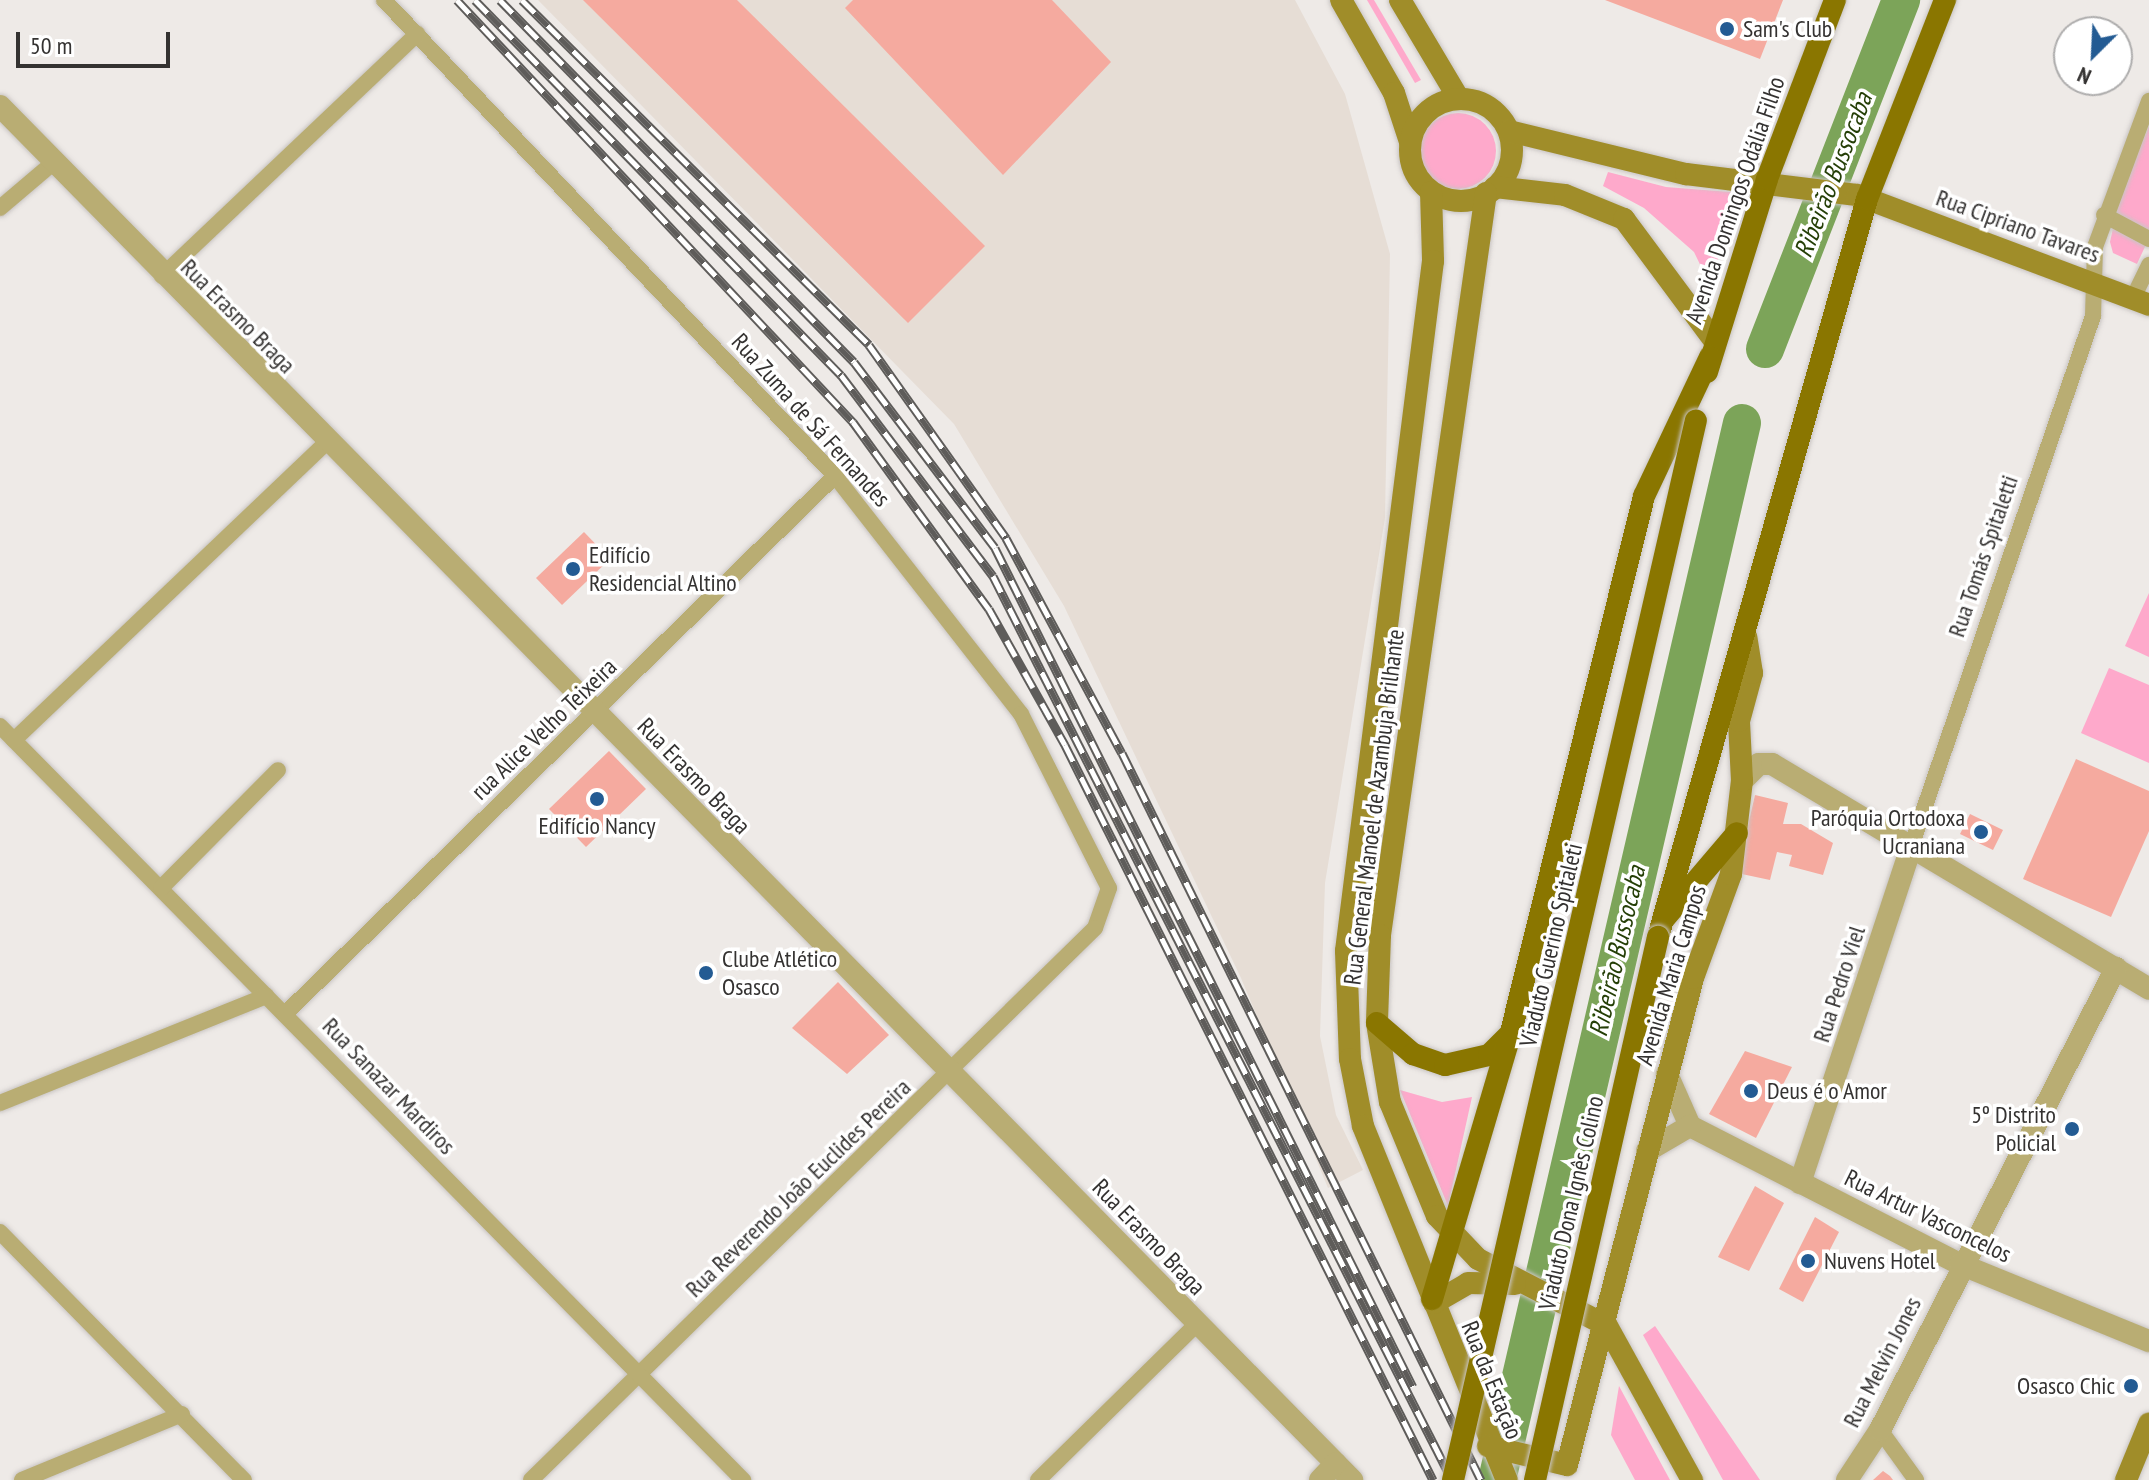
<!DOCTYPE html>
<html>
<head>
<meta charset="utf-8">
<style>
	body { margin:0 }
	#map { position:relative; width:2149px; height:1480px; overflow:hidden; background:#eeeae7; font-family:"PT Sans Narrow",sans-serif }
	div>[style] { position:absolute }
	.built>* { inset:0; background:#e6ddd5 }
	.green>* { inset:0; background:#fea9cb }
	.round { border-radius:50% }
	.river>* { height:38px; margin:-19px; padding:0 19px; transform-origin:19px; border-radius:19px; background:#7ca459 }
	.building>* { inset:0; background:#f5aa9f }
	.roads { filter:drop-shadow(0 0 2px #c9c5c3) drop-shadow(0 0 2px #c9c5c3) }
	.minor>* { height:16px; margin:-8px; padding:0 8px; transform-origin:8px; border-radius:8px; background:#b9ad73 }
	.tertiary>* { height:22px; margin:-11px; padding:0 11px; transform-origin:11px; border-radius:11px; background:#b9ad73 }
	.secondary>* { height:22px; margin:-11px; padding:0 11px; transform-origin:11px; border-radius:11px; background:#a08d29 }
	.secondary>.ring { margin:-11px; padding:0; box-sizing:content-box; background:none; border:22px solid #a08d29; border-radius:50% }
	.primary>* { height:22px; margin:-11px; padding:0 11px; transform-origin:11px; border-radius:11px; background:#8a7600 }
	.rail>* { height:9px; margin-top:-4.5px; transform-origin:0; background:repeating-linear-gradient(90deg,#fff 0 18px,#5e5c5a 0 36px); box-sizing:border-box; border-block:2px solid #5e5c5a }
	.bridges { filter:drop-shadow(0 0 2px #c9c5c3) drop-shadow(0 0 2px #c9c5c3) }
	.primary-bridge>* { height:22px; margin:-11px; padding:0 11px; transform-origin:11px; border-radius:11px; background:#8a7600 }
	.dots>* { width:22px; height:22px; translate:-50% -50%; box-sizing:border-box; border:4px solid #fff; border-radius:50% }
	span { translate:-50% -50%; white-space:nowrap; text-align:center; line-height:1.15; -webkit-text-stroke:7px #fff; paint-order:stroke }
	.poi-label { font-size:24px; color:#343231 }
	.left { translate:0 -50%; text-align:left }
	.right { translate:-100% -50%; text-align:right }
	.street-label { font-size:24px; color:#343231 }
	.water-label { font-size:26px; color:#253f07; font-style:italic }
	.north { position:absolute; left:2053px; top:16px; width:80px; height:80px; box-sizing:border-box; background:#fff; border:2px solid #aeadad; border-radius:50%; rotate:204deg; font-size:22px; font-weight:700; line-height:32px; text-align:center; color:#343231 }
	.north::after { content:''; display:block; margin:auto; width:28px; height:36px; background:#235b93; clip-path:polygon(50% 0,100% 100%,50% 72%,0 100%) }
	.scale { position:absolute; left:16px; top:32px; width:154px; height:36px; box-sizing:border-box; border:4px solid #343231; border-top:0; padding-left:10px; font-size:24px; line-height:28px; white-space:nowrap; color:#343231; -webkit-text-stroke:6px #fff; paint-order:stroke }
</style>
</head>
<body>
<div id="map">
	<div class="built">
		<div style="clip-path:polygon(538px 0,1295px 0,1345px 94px,1390px 254px,1385px 518px,1325px 883px,1320px 1036px,1336px 1115px,1363px 1170px,1328px 1188px,1241px 978px,1064px 606px,954px 424px)"></div>
	</div>
	<div class="green">
		<div style="clip-path:polygon(1367px 0,1374px 0,1421px 80px,1415px 83px)"></div>
		<div class="round" style="left:1420px;top:113px;width:76px;height:76px"></div>
		<div style="clip-path:polygon(2149px 126px,2149px 238px,2137px 264px,2113px 253px,2110px 242px,2120px 196px)"></div>
		<div style="clip-path:polygon(1608px 172px,1666px 187px,1743px 193px,1709px 283px,1694px 252px,1644px 208px,1603px 186px)"></div>
		<div style="clip-path:polygon(2149px 593px,2149px 657px,2125px 646px)"></div>
		<div style="clip-path:polygon(2109px 668px,2149px 685px,2149px 763px,2081px 733px)"></div>
		<div style="clip-path:polygon(1400px 1090px,1442px 1102px,1472px 1097px,1448px 1206px)"></div>
		<div style="clip-path:polygon(1655px 1326px,1760px 1480px,1723px 1480px,1643px 1335px)"></div>
		<div style="clip-path:polygon(1619px 1386px,1670px 1480px,1635px 1480px,1611px 1435px)"></div>
	</div>
	<div class="river">
		<div style="left:1765px;top:349px;width:375px;rotate:-68.7deg"></div>
		<div style="left:1497px;top:1480px;width:1085px;rotate:-76.95deg"></div>
	</div>
	<div class="building">
		<div style="clip-path:polygon(583px 0,737px 0,985px 246px,908px 323px)"></div>
		<div style="clip-path:polygon(853px 0,1052px 0,1111px 62px,1003px 175px,845px 8px)"></div>
		<div style="clip-path:polygon(1605px 0,1783px 0,1760px 59px)"></div>
		<div style="clip-path:polygon(584px 532px,610px 559px,562px 605px,536px 578px)"></div>
		<div style="clip-path:polygon(609px 751px,646px 789px,586px 847px,549px 809px)"></div>
		<div style="clip-path:polygon(2076px 759px,2149px 791px,2149px 831px,2111px 917px,2023px 879px)"></div>
		<div style="clip-path:polygon(1755px 795px,1788px 803px,1783px 824px,1801px 824px,1833px 843px,1823px 875px,1789px 866px,1792px 855px,1777px 852px,1770px 880px,1737px 873px)"></div>
		<div style="clip-path:polygon(1970px 814px,2003px 830px,1993px 850px,1960px 834px)"></div>
		<div style="clip-path:polygon(838px 982px,889px 1035px,847px 1074px,792px 1028px)"></div>
		<div style="clip-path:polygon(1745px 1051px,1792px 1067px,1756px 1138px,1709px 1114px)"></div>
		<div style="clip-path:polygon(1755px 1186px,1784px 1203px,1749px 1271px,1718px 1257px)"></div>
		<div style="clip-path:polygon(1815px 1217px,1839px 1232px,1803px 1302px,1779px 1289px)"></div>
		<div style="clip-path:polygon(1883px 1471px,1890px 1476px,1893px 1480px,1873px 1480px)"></div>
	</div>
	<div class="roads">
		<div class="minor">
			<div style="left:384px;top:0;width:656px;rotate:46.54deg"></div>
			<div style="left:835px;top:476px;width:302px;rotate:52deg"></div>
			<div style="left:1021px;top:714px;width:195px;rotate:63.2deg"></div>
			<div style="left:1109px;top:888px;width:42px;rotate:109.3deg"></div>
			<div style="left:1095px;top:928px;width:789px;rotate:135.62deg"></div>
			<div style="left:0;top:208px;width:71px;rotate:-40.4deg"></div>
			<div style="left:2104px;top:215px;width:51px;rotate:28.1deg"></div>
			<div style="left:162px;top:276px;width:352px;rotate:-43.5deg"></div>
			<div style="left:2133px;top:298px;width:37px;rotate:-64deg"></div>
			<div style="left:0;top:726px;width:1059px;rotate:45.42deg"></div>
			<div style="left:14px;top:740px;width:431px;rotate:-43.6deg"></div>
			<div style="left:1911px;top:847px;width:561px;rotate:-71.08deg"></div>
			<div style="left:2093px;top:316px;width:69px;rotate:-88.3deg"></div>
			<div style="left:2095px;top:247px;width:156px;rotate:-69.7deg"></div>
			<div style="left:161px;top:888px;width:166px;rotate:-45.2deg"></div>
			<div style="left:285px;top:1014px;width:769px;rotate:-44.37deg"></div>
			<div style="left:0;top:1103px;width:287px;rotate:-21.9deg"></div>
			<div style="left:0;top:1232px;width:348px;rotate:45.5deg"></div>
			<div style="left:1880px;top:1430px;width:62px;rotate:54.2deg"></div>
			<div style="left:22px;top:1480px;width:173px;rotate:-22.4deg"></div>
			<div style="left:1038px;top:1480px;width:223px;rotate:-44.5deg"></div>
		</div>
		<div class="tertiary">
			<div style="left:0;top:106px;width:1928px;rotate:45.46deg"></div>
			<div style="left:1742px;top:781px;width:24px;rotate:-45deg"></div>
			<div style="left:1759px;top:764px;width:13px"></div>
			<div style="left:1772px;top:764px;width:439px;rotate:30.8deg"></div>
			<div style="left:1667px;top:1074px;width:57px;rotate:66.1deg"></div>
			<div style="left:1690px;top:1126px;width:303px;rotate:27.1deg"></div>
			<div style="left:1960px;top:1264px;width:204px;rotate:22.2deg"></div>
			<div style="left:1647px;top:1151px;width:50px;rotate:-30.2deg"></div>
			<div style="left:1800px;top:1183px;width:354px;rotate:-71.7deg"></div>
			<div style="left:1320px;top:1480px;width:23px;rotate:-47deg"></div>
			<div style="left:1847px;top:1480px;width:60px;rotate:-56.6deg"></div>
			<div style="left:1880px;top:1430px;width:519px;rotate:-62.94deg"></div>
		</div>
		<div class="secondary">
			<div style="left:1341px;top:0;width:107px;rotate:60.3deg"></div>
			<div style="left:1394px;top:93px;width:52px;rotate:71.9deg"></div>
			<div style="left:1400px;top:0;width:115px;rotate:59.2deg"></div>
			<div class="ring" style="left:1410px;top:99px;width:80px;height:80px"></div>
			<div style="left:1509px;top:131px;width:182px;rotate:13.7deg"></div>
			<div style="left:1686px;top:174px;width:172px;rotate:7deg"></div>
			<div style="left:1857px;top:195px;width:312px;rotate:20.6deg"></div>
			<div style="left:1495px;top:187px;width:70px;rotate:6.5deg"></div>
			<div style="left:1565px;top:195px;width:64px;rotate:22.1deg"></div>
			<div style="left:1624px;top:219px;width:151px;rotate:53.4deg"></div>
			<div style="left:1431px;top:192px;width:69px;rotate:88.3deg"></div>
			<div style="left:1433px;top:261px;width:695px;rotate:97.19deg"></div>
			<div style="left:1346px;top:951px;width:108px;rotate:87.9deg"></div>
			<div style="left:1350px;top:1059px;width:68px;rotate:79deg"></div>
			<div style="left:1363px;top:1126px;width:382px;rotate:67.9deg"></div>
			<div style="left:1486px;top:193px;width:750px;rotate:98.13deg"></div>
			<div style="left:1380px;top:935px;width:88px;rotate:92deg"></div>
			<div style="left:1377px;top:1023px;width:80px;rotate:80.7deg"></div>
			<div style="left:1390px;top:1102px;width:123px;rotate:67.6deg"></div>
			<div style="left:1437px;top:1216px;width:59px;rotate:46.4deg"></div>
			<div style="left:1478px;top:1259px;width:145px;rotate:27.4deg"></div>
			<div style="left:1434px;top:1303px;width:39px;rotate:-30deg"></div>
			<div style="left:1468px;top:1283px;width:47px;rotate:1.2deg"></div>
			<div style="left:1607px;top:1326px;width:176px;rotate:61.1deg"></div>
			<div style="left:1488px;top:1446px;width:81px;rotate:13.5deg"></div>
			<div style="left:1567px;top:1465px;width:503px;rotate:-75.49deg"></div>
			<div style="left:1693px;top:978px;width:111px;rotate:-69.9deg"></div>
			<div style="left:1731px;top:874px;width:94px;rotate:-83.3deg"></div>
			<div style="left:1742px;top:781px;width:60px;rotate:-92.9deg"></div>
			<div style="left:1739px;top:721px;width:50px;rotate:-74.8deg"></div>
			<div style="left:1752px;top:673px;width:36px;rotate:-99deg"></div>
			<div style="left:2126px;top:1480px;width:61px;rotate:-67.7deg"></div>
		</div>
		<div class="primary">
			<div style="left:1707px;top:372px;width:202px;rotate:-72.7deg"></div>
			<div style="left:1767px;top:179px;width:191px;rotate:-69.2deg"></div>
			<div style="left:1663px;top:920px;width:114px;rotate:-49.6deg"></div>
			<div style="left:1658px;top:937px;width:767px;rotate:-74.19deg"></div>
			<div style="left:1867px;top:199px;width:214px;rotate:-68.6deg"></div>
			<div style="left:1377px;top:1023px;width:48px;rotate:40.7deg"></div>
			<div style="left:1413px;top:1054px;width:34px;rotate:19deg"></div>
			<div style="left:1445px;top:1065px;width:45px;rotate:-12.8deg"></div>
			<div style="left:1489px;top:1055px;width:27px;rotate:-45deg"></div>
			<div style="left:1432px;top:1299px;width:278px;rotate:-73.5deg"></div>
			<div style="left:1511px;top:1032px;width:552px;rotate:-76.06deg"></div>
			<div style="left:1644px;top:496px;width:154px;rotate:-64.6deg"></div>
		</div>
	</div>
	<div class="rail">
		<div style="left:457px;top:0;width:579px;rotate:46.82deg"></div>
		<div style="left:853px;top:422px;width:231px;rotate:54deg"></div>
		<div style="left:989px;top:609px;width:156px;rotate:60.8deg"></div>
		<div style="left:1065px;top:745px;width:822px;rotate:63.4deg"></div>
		<div style="left:475px;top:0;width:524px;rotate:45.7deg"></div>
		<div style="left:841px;top:375px;width:252px;rotate:52.9deg"></div>
		<div style="left:993px;top:576px;width:1014px;rotate:63.08deg"></div>
		<div style="left:500px;top:0;width:506px;rotate:45.64deg"></div>
		<div style="left:854px;top:362px;width:233px;rotate:52.8deg"></div>
		<div style="left:995px;top:548px;width:937px;rotate:63.52deg"></div>
		<div style="left:522px;top:0;width:489px;rotate:44.8deg"></div>
		<div style="left:869px;top:345px;width:237px;rotate:54.6deg"></div>
		<div style="left:1006px;top:538px;width:244px;rotate:61.7deg"></div>
		<div style="left:1122px;top:753px;width:811px;rotate:63.72deg"></div>
	</div>
	<div class="bridges">
		<div class="primary-bridge">
			<div style="left:1453px;top:1480px;width:1087px;rotate:-77.09deg"></div>
			<div style="left:1535px;top:1480px;width:557px;rotate:-77.24deg"></div>
		</div>
	</div>
	<div class="dots">
		<div style="left:1727px;top:29px;background:#235b93"></div>
		<div style="left:573px;top:569px;background:#235b93"></div>
		<div style="left:597px;top:799px;background:#235b93"></div>
		<div style="left:1981px;top:832px;background:#235b93"></div>
		<div style="left:706px;top:973px;background:#235b93"></div>
		<div style="left:1751px;top:1091px;background:#235b93"></div>
		<div style="left:2072px;top:1129px;background:#235b93"></div>
		<div style="left:1808px;top:1261px;background:#235b93"></div>
		<div style="left:2131px;top:1386px;background:#235b93"></div>
	</div>
	<div class="poi-label">
		<span class="left" style="left:1743px;top:29px">Sam's Club</span>
		<span class="left" style="left:589px;top:569px">Edifício<br>Residencial Altino</span>
		<span class="right" style="left:1965px;top:832px">Paróquia Ortodoxa<br>Ucraniana</span>
		<span style="left:597px;top:826px">Edifício Nancy</span>
		<span class="left" style="left:722px;top:973px">Clube Atlético<br>Osasco</span>
		<span class="left" style="left:1767px;top:1091px">Deus é o Amor</span>
		<span class="right" style="left:2056px;top:1129px">5º Distrito<br>Policial</span>
		<span class="left" style="left:1824px;top:1261px">Nuvens Hotel</span>
		<span class="right" style="left:2115px;top:1386px">Osasco Chic</span>
	</div>
	<div class="street-label">
		<span style="left:1735px;top:200px;rotate:-71deg">Avenida Domingos Odália Filho</span>
		<span style="left:2018px;top:226px;rotate:20deg">Rua Cipriano Tavares</span>
		<span style="left:238px;top:316px;rotate:45deg">Rua Erasmo Braga</span>
		<span style="left:811px;top:420px;rotate:48deg">Rua Zuma de Sá Fernandes</span>
		<span style="left:1983px;top:556px;rotate:-71deg">Rua Tomás Spitaletti</span>
		<span style="left:544px;top:729px;rotate:-44deg">rua Alice Velho Teixeira</span>
		<span style="left:694px;top:776px;rotate:46deg">Rua Erasmo Braga</span>
		<span style="left:1374px;top:807px;rotate:-83deg">Rua General Manoel de Azambuja Brilhante</span>
		<span style="left:1551px;top:945px;rotate:-77deg">Viaduto Guerino Spitaleti</span>
		<span style="left:1671px;top:975px;rotate:-73deg">Avenida Maria Campos</span>
		<span style="left:1839px;top:984px;rotate:-72deg">Rua Pedro Viel</span>
		<span style="left:389px;top:1086px;rotate:46deg">Rua Sanazar Mardiros</span>
		<span style="left:798px;top:1188px;rotate:-44deg">Rua Reverendo João Euclides Pereira</span>
		<span style="left:1571px;top:1203px;rotate:-77deg">Viaduto Dona Ignês Colino</span>
		<span style="left:1928px;top:1216px;rotate:26deg">Rua Artur Vasconcelos</span>
		<span style="left:1149px;top:1237px;rotate:46deg">Rua Erasmo Braga</span>
		<span style="left:1882px;top:1362px;rotate:-63deg">Rua Melvin Jones</span>
		<span style="left:1492px;top:1380px;rotate:68deg">Rua da Estação</span>
	</div>
	<div class="water-label">
		<span style="left:1833px;top:175px;rotate:-69deg">Ribeirão Bussocaba</span>
		<span style="left:1617px;top:951px;rotate:-77deg">Ribeirão Bussocaba</span>
	</div>
	<div class="north">N</div>
	<div class="scale">50 m</div>
</div>
</body>
</html>
